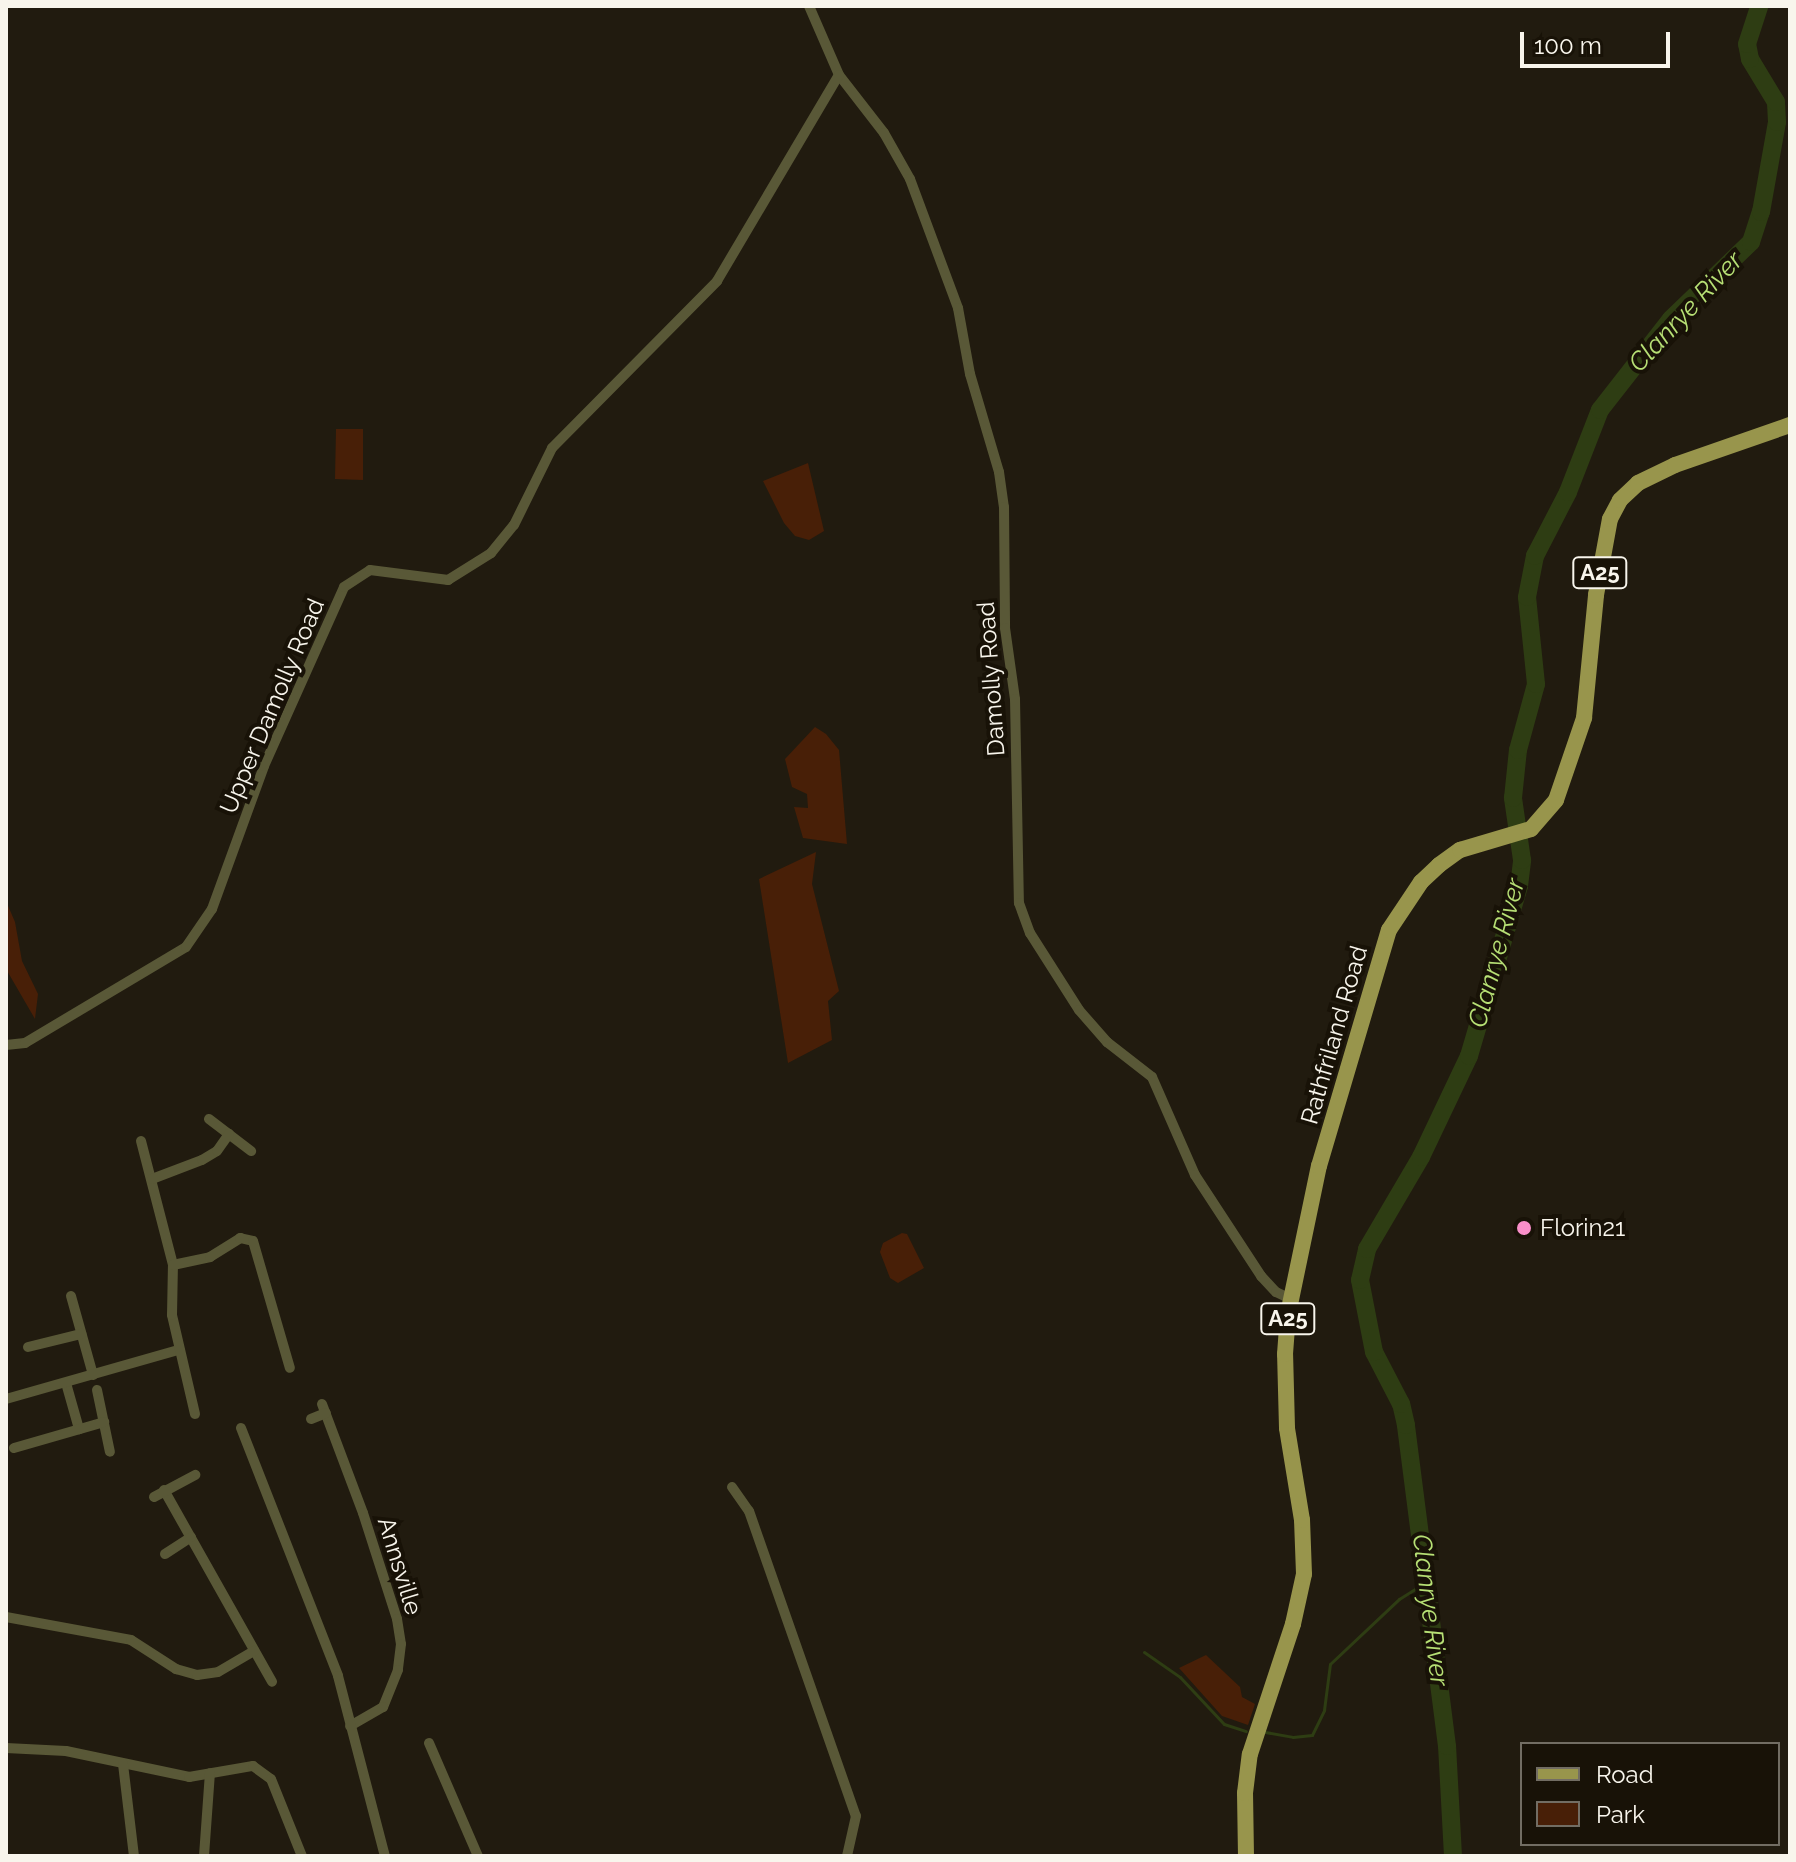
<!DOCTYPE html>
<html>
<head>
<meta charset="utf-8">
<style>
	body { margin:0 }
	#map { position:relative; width:1796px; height:1862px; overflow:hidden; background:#211b0f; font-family:Raleway,sans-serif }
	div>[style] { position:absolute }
	.green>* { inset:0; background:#481f07 }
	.stream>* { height:3px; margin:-1.5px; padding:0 1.5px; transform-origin:1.5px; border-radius:1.5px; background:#2e3d13 }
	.river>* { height:18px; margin:-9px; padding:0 9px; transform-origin:9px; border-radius:9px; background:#2e3d13 }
	.minor>* { height:10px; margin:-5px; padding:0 5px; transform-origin:5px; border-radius:5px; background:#595837 }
	.primary>* { height:16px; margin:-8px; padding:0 8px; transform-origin:8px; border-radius:8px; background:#98954c }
	.dots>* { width:22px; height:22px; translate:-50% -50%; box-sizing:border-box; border:4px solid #181207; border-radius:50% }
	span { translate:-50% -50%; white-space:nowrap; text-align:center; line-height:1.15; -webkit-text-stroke:8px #181207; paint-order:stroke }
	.shield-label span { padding:2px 6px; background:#181207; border:2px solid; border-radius:6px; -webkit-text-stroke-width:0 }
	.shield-label { font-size:22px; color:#f8f5ec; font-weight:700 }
	.street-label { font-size:24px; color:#f8f5ec }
	.poi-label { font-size:24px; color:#f8f5ec }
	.left { translate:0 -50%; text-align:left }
	.water-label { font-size:26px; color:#b7e075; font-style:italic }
	.frame { position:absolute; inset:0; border:8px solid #f8f5ec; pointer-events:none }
	.legend { position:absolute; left:1520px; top:1742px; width:260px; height:104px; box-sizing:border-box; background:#181207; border:2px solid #726d63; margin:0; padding:10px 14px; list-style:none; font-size:24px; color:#f8f5ec }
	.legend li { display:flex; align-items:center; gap:16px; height:40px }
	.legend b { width:40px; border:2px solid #726d63 }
	.scale { position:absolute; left:1520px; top:32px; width:150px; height:36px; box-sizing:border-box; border:4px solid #f8f5ec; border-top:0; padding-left:10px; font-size:24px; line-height:28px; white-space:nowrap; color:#f8f5ec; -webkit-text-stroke:6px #181207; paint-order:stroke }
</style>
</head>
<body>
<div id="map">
	<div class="green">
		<div style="clip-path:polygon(336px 429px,363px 429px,363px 480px,335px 479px)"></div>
		<div style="clip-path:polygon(808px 463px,824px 531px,809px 540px,795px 536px,784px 523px,763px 481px)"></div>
		<div style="clip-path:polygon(815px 727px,826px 734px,839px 750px,847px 844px,803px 838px,794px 807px,808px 808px,807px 794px,792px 787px,785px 759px)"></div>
		<div style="clip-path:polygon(816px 852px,812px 884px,839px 991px,828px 1001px,832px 1040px,788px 1063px,759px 879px)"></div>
		<div style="clip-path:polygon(6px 901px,15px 922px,22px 961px,38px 994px,35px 1019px,6px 969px)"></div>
		<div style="clip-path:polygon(902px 1233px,907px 1234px,924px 1268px,898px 1283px,890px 1278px,880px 1252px,883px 1243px)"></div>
		<div style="clip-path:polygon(1206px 1655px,1240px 1687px,1242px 1697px,1255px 1704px,1248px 1725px,1222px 1716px,1179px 1668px)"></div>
	</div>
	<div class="stream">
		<div style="left:1144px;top:1652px;width:44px;rotate:34.8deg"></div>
		<div style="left:1180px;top:1677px;width:64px;rotate:46.9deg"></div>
		<div style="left:1224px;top:1724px;width:23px;rotate:18deg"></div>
		<div style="left:1265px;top:1732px;width:28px;rotate:10deg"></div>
		<div style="left:1293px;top:1737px;width:19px;rotate:-6deg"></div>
		<div style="left:1312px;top:1735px;width:28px;rotate:-64deg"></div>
		<div style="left:1324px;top:1710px;width:46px;rotate:-82.6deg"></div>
		<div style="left:1330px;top:1664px;width:95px;rotate:-43.3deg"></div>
		<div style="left:1399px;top:1599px;width:32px;rotate:-32deg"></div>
	</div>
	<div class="river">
		<div style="left:1453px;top:1856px;width:110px;rotate:-93.1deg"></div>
		<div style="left:1447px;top:1746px;width:324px;rotate:-97.3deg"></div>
		<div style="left:1406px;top:1425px;width:22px;rotate:-103deg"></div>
		<div style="left:1401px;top:1404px;width:59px;rotate:-117.4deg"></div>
		<div style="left:1374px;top:1352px;width:73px;rotate:-101deg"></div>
		<div style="left:1360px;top:1280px;width:32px;rotate:-77deg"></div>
		<div style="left:1367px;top:1249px;width:107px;rotate:-59.6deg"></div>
		<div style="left:1421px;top:1157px;width:112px;rotate:-64.6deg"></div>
		<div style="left:1469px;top:1056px;width:177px;rotate:-73.6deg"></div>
		<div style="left:1519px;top:886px;width:26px;rotate:-83deg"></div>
		<div style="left:1522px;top:860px;width:63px;rotate:-98.3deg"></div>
		<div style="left:1513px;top:798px;width:48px;rotate:-84.1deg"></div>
		<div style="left:1518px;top:750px;width:68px;rotate:-74.7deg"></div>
		<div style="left:1536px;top:684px;width:87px;rotate:-95.9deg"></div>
		<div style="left:1527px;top:597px;width:42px;rotate:-79deg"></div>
		<div style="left:1535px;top:556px;width:72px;rotate:-62.7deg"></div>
		<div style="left:1568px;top:492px;width:88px;rotate:-68.7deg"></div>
		<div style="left:1600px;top:410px;width:115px;rotate:-52deg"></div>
		<div style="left:1671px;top:319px;width:111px;rotate:-43.9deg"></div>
		<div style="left:1751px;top:242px;width:32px;rotate:-72deg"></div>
		<div style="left:1761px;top:212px;width:91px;rotate:-79.9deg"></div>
		<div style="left:1777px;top:122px;width:20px;rotate:-93deg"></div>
		<div style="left:1776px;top:102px;width:50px;rotate:-121.2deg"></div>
		<div style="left:1750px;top:59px;width:15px;rotate:-101deg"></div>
		<div style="left:1747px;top:44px;width:40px;rotate:-72deg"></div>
	</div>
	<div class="minor">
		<div style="left:809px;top:6px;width:75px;rotate:66.5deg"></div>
		<div style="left:839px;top:75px;width:73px;rotate:52.2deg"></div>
		<div style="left:884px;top:133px;width:53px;rotate:60.5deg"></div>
		<div style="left:910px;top:179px;width:138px;rotate:69.6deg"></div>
		<div style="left:958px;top:308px;width:67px;rotate:79.7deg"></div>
		<div style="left:970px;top:374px;width:102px;rotate:73.5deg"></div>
		<div style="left:999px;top:472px;width:35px;rotate:82deg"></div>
		<div style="left:1004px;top:507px;width:121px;rotate:89.5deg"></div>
		<div style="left:1005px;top:628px;width:72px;rotate:82deg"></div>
		<div style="left:1015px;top:699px;width:204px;rotate:88.9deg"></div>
		<div style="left:1019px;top:903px;width:32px;rotate:70deg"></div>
		<div style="left:1030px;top:933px;width:91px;rotate:57.5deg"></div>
		<div style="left:1079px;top:1010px;width:43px;rotate:48.8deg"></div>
		<div style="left:1107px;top:1042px;width:57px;rotate:37.9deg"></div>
		<div style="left:1152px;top:1077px;width:107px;rotate:66.3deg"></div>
		<div style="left:1195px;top:1175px;width:121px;rotate:56.8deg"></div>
		<div style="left:1261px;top:1276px;width:22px;rotate:47deg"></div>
		<div style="left:1276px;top:1292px;width:17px;rotate:25deg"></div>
		<div style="left:6px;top:1045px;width:19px;rotate:-6deg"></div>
		<div style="left:25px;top:1043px;width:187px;rotate:-30.8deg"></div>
		<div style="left:186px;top:947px;width:46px;rotate:-55.6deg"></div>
		<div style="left:212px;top:909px;width:152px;rotate:-70deg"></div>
		<div style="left:264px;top:766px;width:196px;rotate:-65.9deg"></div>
		<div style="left:344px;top:587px;width:31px;rotate:-33deg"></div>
		<div style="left:370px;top:570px;width:79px;rotate:7.3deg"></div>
		<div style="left:448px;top:580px;width:51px;rotate:-32.1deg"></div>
		<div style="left:491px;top:553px;width:36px;rotate:-51deg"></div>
		<div style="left:514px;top:525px;width:86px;rotate:-63.7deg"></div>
		<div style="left:552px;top:448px;width:235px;rotate:-45.3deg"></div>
		<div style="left:717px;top:281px;width:239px;rotate:-59.4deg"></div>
		<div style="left:209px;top:1119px;width:53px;rotate:37.3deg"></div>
		<div style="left:141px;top:1141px;width:128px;rotate:75.5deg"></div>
		<div style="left:152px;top:1179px;width:53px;rotate:-20.8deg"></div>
		<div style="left:202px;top:1160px;width:17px;rotate:-31deg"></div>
		<div style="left:217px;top:1151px;width:21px;rotate:-55deg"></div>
		<div style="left:71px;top:1296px;width:82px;rotate:74.4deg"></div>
		<div style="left:28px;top:1347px;width:55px;rotate:-13.8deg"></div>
		<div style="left:66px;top:1383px;width:48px;rotate:74.2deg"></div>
		<div style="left:97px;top:1390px;width:63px;rotate:78.2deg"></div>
		<div style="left:6px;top:1399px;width:179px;rotate:-15.9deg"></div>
		<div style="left:322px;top:1404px;width:116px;rotate:69.4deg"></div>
		<div style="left:363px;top:1513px;width:111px;rotate:72.2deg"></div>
		<div style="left:397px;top:1619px;width:25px;rotate:81deg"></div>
		<div style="left:401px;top:1644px;width:26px;rotate:97deg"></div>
		<div style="left:398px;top:1670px;width:40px;rotate:112deg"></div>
		<div style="left:383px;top:1707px;width:38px;rotate:150deg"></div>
		<div style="left:195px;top:1414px;width:102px;rotate:-103.1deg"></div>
		<div style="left:172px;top:1315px;width:50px;rotate:-88.9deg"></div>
		<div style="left:173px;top:1265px;width:38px;rotate:-12deg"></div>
		<div style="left:210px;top:1257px;width:36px;rotate:-32deg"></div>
		<div style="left:240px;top:1238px;width:13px;rotate:13deg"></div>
		<div style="left:253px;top:1241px;width:132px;rotate:73.8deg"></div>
		<div style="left:311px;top:1419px;width:16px;rotate:-22deg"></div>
		<div style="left:241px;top:1428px;width:266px;rotate:68.6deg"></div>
		<div style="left:338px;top:1676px;width:186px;rotate:75.4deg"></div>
		<div style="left:14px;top:1448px;width:94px;rotate:-16.1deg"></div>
		<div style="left:732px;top:1487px;width:29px;rotate:55deg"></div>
		<div style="left:749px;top:1511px;width:323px;rotate:70.7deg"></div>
		<div style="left:856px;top:1816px;width:41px;rotate:102.7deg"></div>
		<div style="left:164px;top:1490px;width:220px;rotate:60.6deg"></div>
		<div style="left:154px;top:1497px;width:47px;rotate:-28.2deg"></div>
		<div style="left:165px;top:1554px;width:31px;rotate:-33deg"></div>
		<div style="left:6px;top:1617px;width:127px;rotate:10.4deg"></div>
		<div style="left:131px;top:1640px;width:54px;rotate:32.8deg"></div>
		<div style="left:176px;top:1669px;width:22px;rotate:16deg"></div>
		<div style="left:197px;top:1675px;width:21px;rotate:-8deg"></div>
		<div style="left:218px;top:1672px;width:42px;rotate:-30.3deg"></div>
		<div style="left:429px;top:1743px;width:123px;rotate:66.6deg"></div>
		<div style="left:6px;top:1748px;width:60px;rotate:2.9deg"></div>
		<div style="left:66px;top:1751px;width:126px;rotate:11.9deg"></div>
		<div style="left:189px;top:1777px;width:65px;rotate:-9.8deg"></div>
		<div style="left:253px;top:1766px;width:22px;rotate:36deg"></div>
		<div style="left:271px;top:1779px;width:83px;rotate:68.1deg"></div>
		<div style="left:123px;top:1764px;width:93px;rotate:83.2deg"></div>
		<div style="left:204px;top:1856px;width:83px;rotate:-85.9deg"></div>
	</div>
	<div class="primary">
		<div style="left:1246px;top:1856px;width:63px;rotate:-90.9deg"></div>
		<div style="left:1245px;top:1793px;width:39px;rotate:-83deg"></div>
		<div style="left:1250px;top:1754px;width:137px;rotate:-71.7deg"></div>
		<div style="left:1293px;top:1624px;width:51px;rotate:-77.6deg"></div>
		<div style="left:1304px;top:1574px;width:54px;rotate:-92.1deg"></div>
		<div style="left:1302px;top:1520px;width:93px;rotate:-99.3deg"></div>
		<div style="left:1287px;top:1428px;width:74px;rotate:-91.5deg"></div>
		<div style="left:1285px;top:1354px;width:40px;rotate:-85.7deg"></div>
		<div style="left:1288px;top:1314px;width:151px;rotate:-78.2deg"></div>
		<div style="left:1319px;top:1166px;width:246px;rotate:-73.5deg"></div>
		<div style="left:1389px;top:930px;width:58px;rotate:-56.3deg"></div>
		<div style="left:1421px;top:882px;width:25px;rotate:-43deg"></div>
		<div style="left:1439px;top:865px;width:26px;rotate:-36deg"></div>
		<div style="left:1460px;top:850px;width:74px;rotate:-16.5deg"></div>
		<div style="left:1531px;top:829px;width:38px;rotate:-49deg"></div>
		<div style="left:1556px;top:800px;width:87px;rotate:-71.1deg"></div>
		<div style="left:1584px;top:718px;width:124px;rotate:-84.4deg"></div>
		<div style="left:1596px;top:595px;width:77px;rotate:-79.6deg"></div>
		<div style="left:1610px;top:519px;width:21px;rotate:-62deg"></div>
		<div style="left:1620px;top:500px;width:25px;rotate:-43deg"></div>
		<div style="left:1638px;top:483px;width:41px;rotate:-25.9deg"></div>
		<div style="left:1675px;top:465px;width:122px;rotate:-19.2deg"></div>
	</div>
	<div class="dots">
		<div style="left:1524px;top:1228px;background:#f98fc9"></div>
	</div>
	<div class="shield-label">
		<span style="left:1600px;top:573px">A25</span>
		<span style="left:1288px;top:1319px">A25</span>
	</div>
	<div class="street-label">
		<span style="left:991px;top:679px;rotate:-94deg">Damolly Road</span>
		<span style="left:272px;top:706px;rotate:-67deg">Upper Damolly Road</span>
		<span style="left:1334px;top:1035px;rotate:-74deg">Rathfriland Road</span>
		<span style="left:400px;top:1566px;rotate:73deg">Annsville</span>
	</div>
	<div class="poi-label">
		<span class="left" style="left:1540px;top:1228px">Florin21</span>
	</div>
	<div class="water-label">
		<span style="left:1686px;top:312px;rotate:-47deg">Clanrye River</span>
		<span style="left:1497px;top:953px;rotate:-75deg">Clanrye River</span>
		<span style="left:1430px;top:1610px;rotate:83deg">Clanrye River</span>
	</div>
	<div class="frame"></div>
	<ul class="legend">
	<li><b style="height:10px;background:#98954c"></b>Road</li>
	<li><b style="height:22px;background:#481f07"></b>Park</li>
	</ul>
	<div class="scale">100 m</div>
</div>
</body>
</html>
